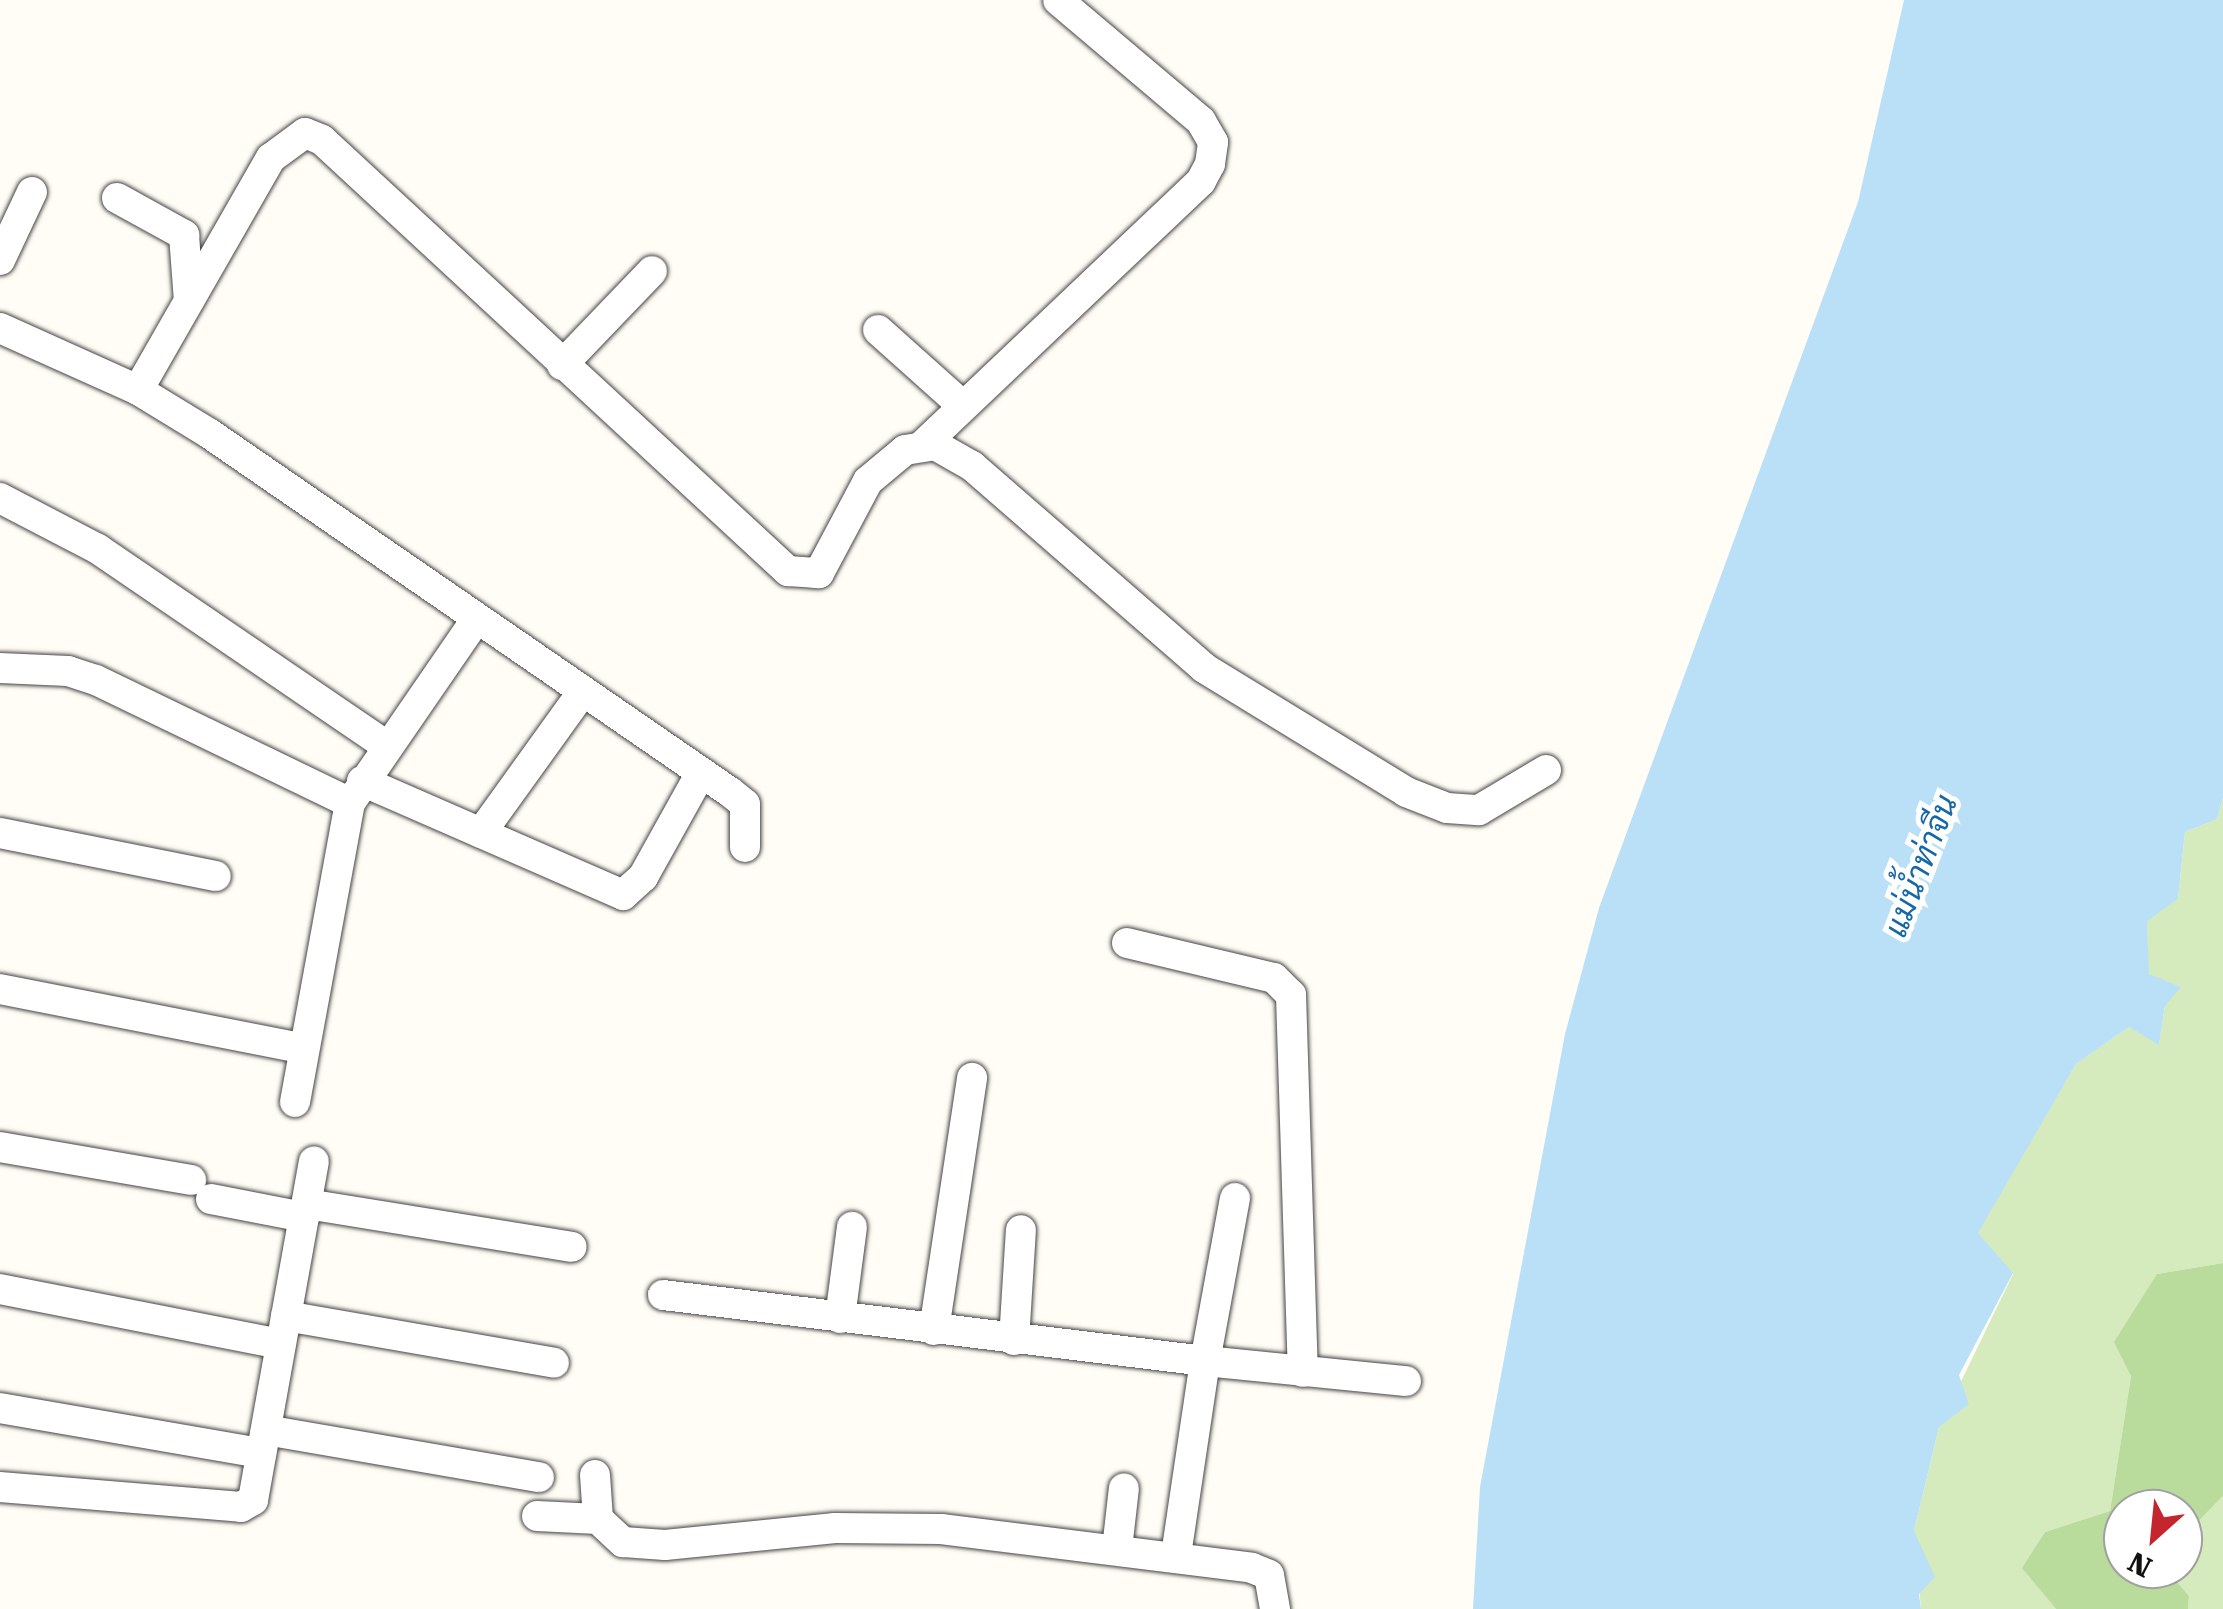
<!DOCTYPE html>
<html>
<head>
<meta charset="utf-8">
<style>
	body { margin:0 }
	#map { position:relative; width:2223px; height:1609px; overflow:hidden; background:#fffdf5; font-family:"Roboto Serif",Sarabun,serif }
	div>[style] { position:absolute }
	.green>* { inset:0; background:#d5ebbd }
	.forest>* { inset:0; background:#b9dc9c }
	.water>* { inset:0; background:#b9e0f7 }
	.roads { filter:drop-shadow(0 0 2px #444) drop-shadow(0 0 2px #444) }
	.minor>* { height:30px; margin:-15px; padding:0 15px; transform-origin:15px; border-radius:15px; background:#fff }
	span { translate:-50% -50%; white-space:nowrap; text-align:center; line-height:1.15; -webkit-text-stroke:10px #fff; paint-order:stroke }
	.water-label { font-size:32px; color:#1768a6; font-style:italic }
	.north { position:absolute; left:2103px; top:1489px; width:100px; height:100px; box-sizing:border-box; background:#fff; border:2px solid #a0a0a0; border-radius:50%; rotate:207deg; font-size:28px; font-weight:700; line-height:40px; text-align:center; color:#111 }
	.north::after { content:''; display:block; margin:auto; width:35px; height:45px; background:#c4262e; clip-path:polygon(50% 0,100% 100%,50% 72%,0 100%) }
</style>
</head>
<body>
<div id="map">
	<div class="green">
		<div style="clip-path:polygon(2223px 798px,2223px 1263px,2157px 1274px,2131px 1376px,2110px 1511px,2045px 1532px,2023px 1568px,2056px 1609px,1921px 1609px,1914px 1531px,1939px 1427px,2013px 1274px,1977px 1233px,2076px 1064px,2129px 1027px,2159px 1044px,2165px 1006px,2148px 974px,2147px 920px,2178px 899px,2185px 832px,2217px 819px)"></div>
		<div style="clip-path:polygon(2223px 1496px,2223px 1609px,2188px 1609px,2189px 1596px,2166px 1569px,2183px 1569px,2183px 1537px)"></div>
	</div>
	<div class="forest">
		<div style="clip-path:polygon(2223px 1263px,2223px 1496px,2183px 1537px,2183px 1509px,2123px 1509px,2123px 1569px,2166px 1569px,2189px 1596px,2188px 1609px,2056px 1609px,2022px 1568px,2045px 1532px,2110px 1511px,2131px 1376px,2114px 1342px,2157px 1274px)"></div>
	</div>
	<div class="water">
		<div style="clip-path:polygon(1904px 0,2223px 0,2223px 798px,2217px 819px,2185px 832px,2178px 899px,2147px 921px,2149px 974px,2181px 987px,2165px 1006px,2159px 1045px,2129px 1027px,2076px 1064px,1978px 1233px,2013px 1273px,1959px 1375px,1969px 1404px,1939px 1427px,1914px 1531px,1935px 1577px,1919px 1594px,1921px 1609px,1473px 1609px,1480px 1487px,1565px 1034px,1599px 908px,1858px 202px)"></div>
	</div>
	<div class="roads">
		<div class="minor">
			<div style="left:117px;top:198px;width:77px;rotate:28.9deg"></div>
			<div style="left:184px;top:235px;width:66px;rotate:85.7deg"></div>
			<div style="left:0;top:260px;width:75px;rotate:-64.8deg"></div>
			<div style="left:0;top:328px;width:151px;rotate:24.2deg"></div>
			<div style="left:138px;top:390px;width:84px;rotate:31.4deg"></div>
			<div style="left:210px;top:434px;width:631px;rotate:34.55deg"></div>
			<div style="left:730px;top:792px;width:19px;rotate:39deg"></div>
			<div style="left:745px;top:804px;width:43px;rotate:90deg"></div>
			<div style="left:878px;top:330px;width:114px;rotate:41.8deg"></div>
			<div style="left:562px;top:365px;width:130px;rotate:-46.2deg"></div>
			<div style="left:138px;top:390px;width:267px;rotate:-60.2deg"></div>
			<div style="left:271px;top:158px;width:42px;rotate:-36.3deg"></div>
			<div style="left:305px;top:133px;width:18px;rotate:22deg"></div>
			<div style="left:322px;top:140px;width:635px;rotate:42.77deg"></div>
			<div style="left:788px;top:571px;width:31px;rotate:4deg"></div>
			<div style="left:819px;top:573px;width:104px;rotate:-62deg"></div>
			<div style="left:868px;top:481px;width:48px;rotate:-40deg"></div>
			<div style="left:905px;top:450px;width:30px;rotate:-9deg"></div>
			<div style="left:935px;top:445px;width:43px;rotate:29.6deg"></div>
			<div style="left:972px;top:466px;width:308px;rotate:41deg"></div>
			<div style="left:1204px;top:668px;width:237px;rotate:31.5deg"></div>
			<div style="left:1406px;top:792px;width:44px;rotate:21.3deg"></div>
			<div style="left:1447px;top:808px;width:32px;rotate:4deg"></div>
			<div style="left:1479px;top:810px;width:78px;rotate:-30.8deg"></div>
			<div style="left:923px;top:445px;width:383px;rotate:-43.5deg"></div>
			<div style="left:1201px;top:181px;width:19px;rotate:-62deg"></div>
			<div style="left:1210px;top:164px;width:22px;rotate:-82deg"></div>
			<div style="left:1213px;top:142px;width:24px;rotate:-120deg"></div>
			<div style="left:1201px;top:121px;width:187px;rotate:-139.8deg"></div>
			<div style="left:0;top:498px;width:110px;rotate:27.5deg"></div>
			<div style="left:98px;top:549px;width:350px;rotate:34.3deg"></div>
			<div style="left:0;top:668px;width:68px;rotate:2.5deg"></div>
			<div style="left:68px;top:671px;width:29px;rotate:18deg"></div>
			<div style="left:96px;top:680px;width:282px;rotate:25.8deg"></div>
			<div style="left:362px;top:781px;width:285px;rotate:23.6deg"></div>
			<div style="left:623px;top:895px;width:27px;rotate:-42deg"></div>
			<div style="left:643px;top:877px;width:119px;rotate:-60.9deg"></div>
			<div style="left:0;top:833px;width:220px;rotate:11.3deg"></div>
			<div style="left:481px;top:833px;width:171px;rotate:-54.3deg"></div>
			<div style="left:1127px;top:943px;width:151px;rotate:13.4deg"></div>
			<div style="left:1274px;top:978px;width:24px;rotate:45deg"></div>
			<div style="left:1291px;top:995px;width:377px;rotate:88.2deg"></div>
			<div style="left:0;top:989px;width:308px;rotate:11.1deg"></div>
			<div style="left:295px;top:1102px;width:304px;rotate:-79.6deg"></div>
			<div style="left:350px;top:803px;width:221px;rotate:-55.5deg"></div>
			<div style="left:0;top:1147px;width:194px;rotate:9.8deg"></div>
			<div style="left:1235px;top:1198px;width:166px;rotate:100.4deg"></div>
			<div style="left:1205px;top:1361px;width:202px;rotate:5.7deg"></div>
			<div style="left:211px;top:1199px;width:95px;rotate:11deg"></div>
			<div style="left:307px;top:1204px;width:268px;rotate:9.2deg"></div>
			<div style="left:0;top:1289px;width:286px;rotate:11.1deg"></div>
			<div style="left:663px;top:1295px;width:546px;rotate:6.94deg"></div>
			<div style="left:1205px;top:1361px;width:196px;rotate:98.5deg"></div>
			<div style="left:286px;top:1316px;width:272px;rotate:9.9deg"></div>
			<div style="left:840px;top:1318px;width:92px;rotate:-82.5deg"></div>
			<div style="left:934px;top:1330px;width:255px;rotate:-81.4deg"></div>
			<div style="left:1014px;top:1340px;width:110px;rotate:-86.4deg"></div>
			<div style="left:0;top:1408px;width:265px;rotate:9.8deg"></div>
			<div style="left:266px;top:1430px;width:277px;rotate:9.8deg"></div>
			<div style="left:595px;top:1475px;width:44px;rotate:86.1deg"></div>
			<div style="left:598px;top:1519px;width:34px;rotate:43deg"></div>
			<div style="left:623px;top:1542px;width:42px;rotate:4.1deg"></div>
			<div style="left:665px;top:1545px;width:171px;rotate:-5.7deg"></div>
			<div style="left:835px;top:1528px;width:106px;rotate:0.5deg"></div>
			<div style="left:941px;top:1529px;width:313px;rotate:7.1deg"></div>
			<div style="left:1252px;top:1568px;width:18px;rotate:22deg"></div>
			<div style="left:1269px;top:1575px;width:35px;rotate:80deg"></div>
			<div style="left:0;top:1487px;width:242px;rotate:4.7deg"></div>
			<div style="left:241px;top:1507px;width:14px;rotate:-30deg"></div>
			<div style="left:253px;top:1500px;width:344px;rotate:-79.8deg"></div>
			<div style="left:537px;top:1516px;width:61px;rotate:2.8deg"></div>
			<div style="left:1117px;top:1549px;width:61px;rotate:-83.5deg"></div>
		</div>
	</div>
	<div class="water-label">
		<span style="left:1921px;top:866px;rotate:-69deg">แม่น้ำท่าจีน</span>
	</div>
	<div class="north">N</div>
</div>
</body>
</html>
